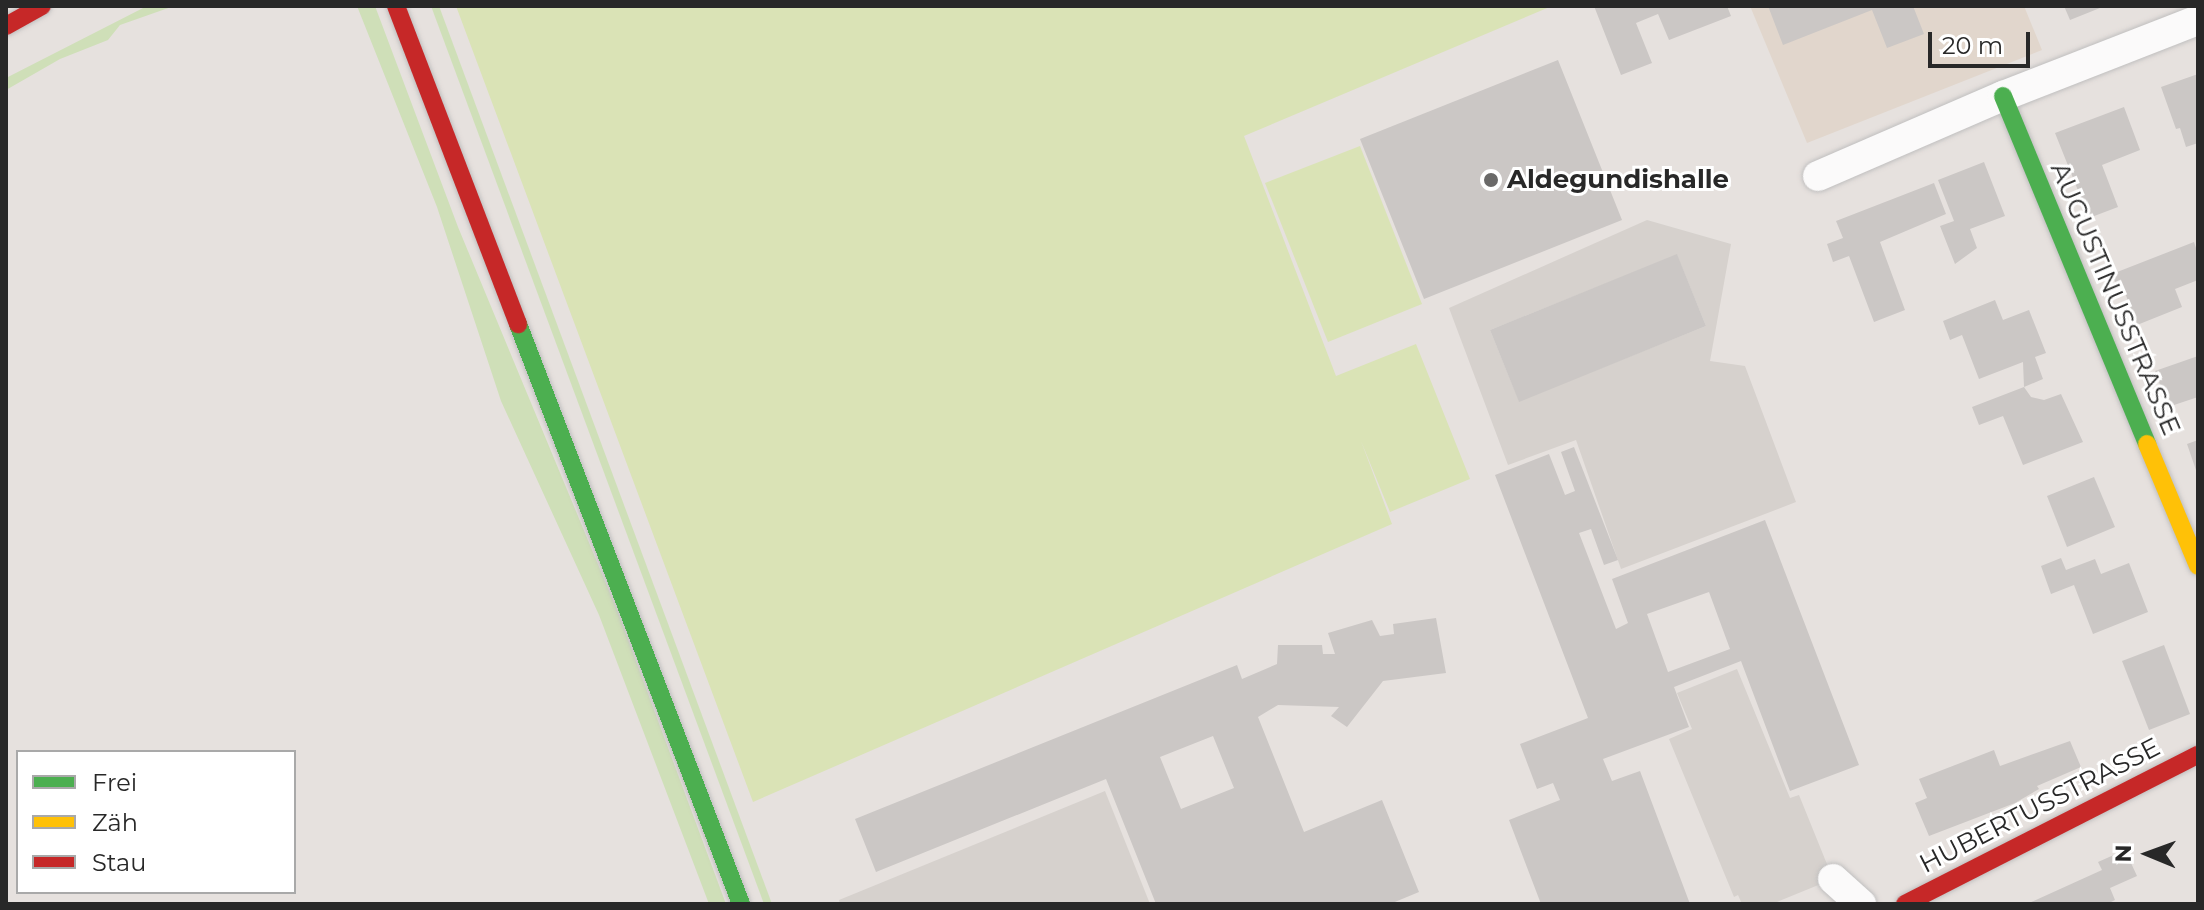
<!DOCTYPE html>
<html>
<head>
<meta charset="utf-8">
<style>
	body { margin:0 }
	#map { position:relative; width:2204px; height:910px; overflow:hidden; background:#e6e1de; font-family:Montserrat,sans-serif }
	div>[style] { position:absolute }
	.education>* { inset:0; background:#e1d6cc }
	.green>* { inset:0; background:#cfdfb8 }
	.pitch>* { inset:0; background:#dae3b6 }
	.plaza>* { inset:0; background:#d6d1cd }
	.building>* { inset:0; background:#cbc7c5 }
	.roads { filter:drop-shadow(0 0 2px #c0bfbf) drop-shadow(0 0 2px #c0bfbf) }
	.street>* { height:30px; margin:-15px; padding:0 15px; transform-origin:15px; border-radius:15px; background:#fbfafa }
	.fast>* { height:18px; margin:-9px; padding:0 9px; transform-origin:9px; border-radius:9px; background:#4caf50 }
	.slow>* { height:18px; margin:-9px; padding:0 9px; transform-origin:9px; border-radius:9px; background:#ffc107 }
	.jam>* { height:18px; margin:-9px; padding:0 9px; transform-origin:9px; border-radius:9px; background:#c62828 }
	.dots>* { width:22px; height:22px; translate:-50% -50%; box-sizing:border-box; border:4px solid #fff; border-radius:50% }
	span { translate:-50% -50%; white-space:nowrap; text-align:center; line-height:1.15; -webkit-text-stroke:6px #fff; paint-order:stroke }
	.poi-label { font-size:26px; color:#282828; font-weight:700 }
	.left { translate:0 -50%; text-align:left }
	.street-label { font-size:26px; color:#282828 }
	.frame { position:absolute; inset:0; border:8px solid #282828; pointer-events:none }
	.legend { position:absolute; left:16px; top:750px; width:280px; height:144px; box-sizing:border-box; background:#fff; border:2px solid #a9a9a9; margin:0; padding:10px 14px; list-style:none; font-size:24px; color:#282828 }
	.legend li { display:flex; align-items:center; gap:16px; height:40px }
	.legend b { width:40px; border:2px solid #a9a9a9 }
	.north { position:absolute; left:2108px; top:814px; width:80px; height:80px; -webkit-text-stroke:6px #fff; paint-order:stroke; rotate:271deg; font-size:22px; font-weight:700; line-height:32px; text-align:center; color:#282828 }
	.north::after { content:''; display:block; margin:auto; width:28px; height:36px; background:#282828; clip-path:polygon(50% 0,100% 100%,50% 72%,0 100%) }
	.scale { position:absolute; left:1928px; top:32px; width:102px; height:36px; box-sizing:border-box; border:4px solid #282828; border-top:0; padding-left:10px; font-size:24px; line-height:28px; white-space:nowrap; color:#282828; -webkit-text-stroke:6px #fff; paint-order:stroke }
</style>
</head>
<body>
<div id="map">
	<div class="education">
		<div style="clip-path:polygon(1750px 6px,2024px 6px,2042px 50px,1807px 143px)"></div>
	</div>
	<div class="green">
		<div style="clip-path:polygon(147px 6px,174px 6px,120px 25px,108px 40px,60px 59px,6px 90px,6px 78px)"></div>
		<div style="clip-path:polygon(357px 6px,375px 6px,458px 227px,617px 610px,726px 904px,709px 904px,599px 615px,501px 401px,437px 207px)"></div>
		<div style="clip-path:polygon(431px 6px,439px 6px,772px 904px,764px 904px)"></div>
	</div>
	<div class="pitch">
		<div style="clip-path:polygon(456px 6px,1552px 6px,1244px 136px,1336px 376px,1416px 344px,1470px 479px,1390px 512px,1361px 441px,1392px 524px,753px 802px)"></div>
		<div style="clip-path:polygon(1360px 146px,1422px 304px,1328px 342px,1265px 183px)"></div>
	</div>
	<div class="plaza">
		<div style="clip-path:polygon(evenodd,1647px 220px,1731px 244px,1710px 361px,1745px 366px,1796px 502px,1621px 569px,1576px 440px,1508px 465px,1449px 308px,1647px 220px,1677px 255px,1706px 326px,1519px 401px,1490px 330px,1677px 255px)"></div>
		<div style="clip-path:polygon(1737px 669px,1790px 798px,1799px 795px,1833px 879px,1772px 904px,1742px 904px,1738px 895px,1734px 897px,1669px 739px,1692px 729px,1677px 693px)"></div>
		<div style="clip-path:polygon(1105px 791px,1150px 904px,840px 904px,839px 900px)"></div>
	</div>
	<div class="building">
		<div style="clip-path:polygon(1594px 6px,1727px 6px,1731px 16px,1669px 40px,1658px 14px,1636px 23px,1652px 63px,1621px 75px)"></div>
		<div style="clip-path:polygon(1768px 6px,1913px 6px,1924px 34px,1887px 48px,1872px 10px,1783px 45px)"></div>
		<div style="clip-path:polygon(2064px 6px,2105px 6px,2070px 20px)"></div>
		<div style="clip-path:polygon(1558px 60px,1622px 220px,1424px 299px,1360px 139px)"></div>
		<div style="clip-path:polygon(2198px 74px,2198px 143px,2186px 147px,2180px 128px,2176px 129px,2161px 87px)"></div>
		<div style="clip-path:polygon(2124px 107px,2140px 150px,2102px 165px,2118px 207px,2089px 218px,2055px 133px)"></div>
		<div style="clip-path:polygon(1984px 162px,2005px 216px,1970px 229px,1977px 248px,1955px 264px,1940px 226px,1954px 221px,1938px 180px)"></div>
		<div style="clip-path:polygon(1934px 183px,1946px 214px,1880px 242px,1905px 310px,1874px 322px,1849px 256px,1833px 262px,1827px 244px,1843px 238px,1836px 221px)"></div>
		<div style="clip-path:polygon(2194px 242px,2198px 254px,2198px 280px,2175px 289px,2182px 307px,2137px 325px,2124px 290px,2119px 292px,2112px 274px)"></div>
		<div style="clip-path:polygon(1677px 254px,1706px 326px,1519px 402px,1490px 330px)"></div>
		<div style="clip-path:polygon(1995px 300px,2003px 320px,2029px 310px,2046px 353px,2035px 357px,2043px 379px,2024px 387px,2023px 362px,1979px 379px,1962px 335px,1950px 340px,1943px 321px)"></div>
		<div style="clip-path:polygon(2198px 356px,2198px 397px,2168px 407px,2155px 371px)"></div>
		<div style="clip-path:polygon(2024px 387px,2031px 397px,2044px 400px,2061px 394px,2083px 442px,2023px 465px,2003px 416px,1979px 425px,1972px 407px)"></div>
		<div style="clip-path:polygon(2198px 440px,2198px 476px,2187px 444px)"></div>
		<div style="clip-path:polygon(evenodd,1574px 447px,1618px 560px,1604px 565px,1591px 529px,1579px 533px,1616px 629px,1628px 623px,1612px 579px,1765px 520px,1859px 765px,1790px 791px,1741px 661px,1674px 687px,1689px 727px,1603px 759px,1612px 781px,1640px 771px,1690px 904px,1541px 904px,1509px 820px,1560px 800px,1553px 783px,1537px 789px,1520px 744px,1588px 718px,1495px 475px,1549px 454px,1565px 495px,1575px 491px,1561px 452px,1574px 447px,1709px 592px,1730px 649px,1668px 672px,1647px 614px,1709px 592px)"></div>
		<div style="clip-path:polygon(2094px 477px,2115px 527px,2067px 547px,2047px 496px)"></div>
		<div style="clip-path:polygon(2061px 558px,2066px 570px,2095px 559px,2101px 574px,2129px 563px,2148px 612px,2093px 634px,2074px 585px,2051px 594px,2041px 566px)"></div>
		<div style="clip-path:polygon(evenodd,1436px 618px,1446px 673px,1383px 681px,1347px 727px,1331px 716px,1339px 707px,1278px 705px,1258px 717px,1304px 832px,1382px 800px,1419px 892px,1390px 904px,1156px 904px,1106px 779px,876px 872px,855px 819px,1237px 665px,1242px 679px,1277px 664px,1278px 645px,1322px 645px,1323px 654px,1335px 654px,1328px 633px,1372px 620px,1380px 636px,1394px 634px,1393px 624px,1436px 618px,1213px 736px,1234px 788px,1181px 809px,1160px 757px,1213px 736px)"></div>
		<div style="clip-path:polygon(2164px 645px,2190px 714px,2149px 730px,2122px 661px)"></div>
		<div style="clip-path:polygon(2070px 741px,2081px 767px,2037px 786px,2039px 789px,2015px 803px,1929px 836px,1915px 803px,1927px 798px,1919px 779px,1994px 750px,2000px 766px)"></div>
		<div style="clip-path:polygon(2125px 850px,2137px 876px,2110px 888px,2115px 900px,2107px 904px,2027px 904px,2102px 870px,2098px 862px)"></div>
	</div>
	<div class="roads">
		<div class="street">
			<div style="left:1818px;top:176px;width:202px;rotate:-23.4deg"></div>
			<div style="left:2003px;top:96px;width:209px;rotate:-21.3deg"></div>
			<div style="left:1833px;top:879px;width:38px;rotate:42deg"></div>
		</div>
		<div class="fast">
			<div style="left:2003px;top:96px;width:377px;rotate:67.5deg"></div>
			<div style="left:518px;top:324px;width:621px;rotate:68.97deg"></div>
		</div>
		<div class="slow">
			<div style="left:2147px;top:444px;width:132px;rotate:67.3deg"></div>
		</div>
		<div class="jam">
			<div style="left:396px;top:6px;width:341px;rotate:69deg"></div>
			<div style="left:6px;top:26px;width:41px;rotate:-29.1deg"></div>
			<div style="left:1905px;top:904px;width:329px;rotate:-27deg"></div>
		</div>
	</div>
	<div class="dots">
		<div style="left:1491px;top:180px;background:#6a6968"></div>
	</div>
	<div class="poi-label">
		<span class="left" style="left:1507px;top:180px">Aldegundishalle</span>
	</div>
	<div class="street-label">
		<span style="left:2115px;top:299px;rotate:67deg">AUGUSTINUSSTRASSE</span>
		<span style="left:2040px;top:806px;rotate:-27deg">HUBERTUSSTRASSE</span>
	</div>
	<div class="frame"></div>
	<ul class="legend">
	<li><b style="height:10px;background:#4caf50"></b>Frei</li>
	<li><b style="height:10px;background:#ffc107"></b>Zäh</li>
	<li><b style="height:10px;background:#c62828"></b>Stau</li>
	</ul>
	<div class="north">N</div>
	<div class="scale">20 m</div>
</div>
</body>
</html>
